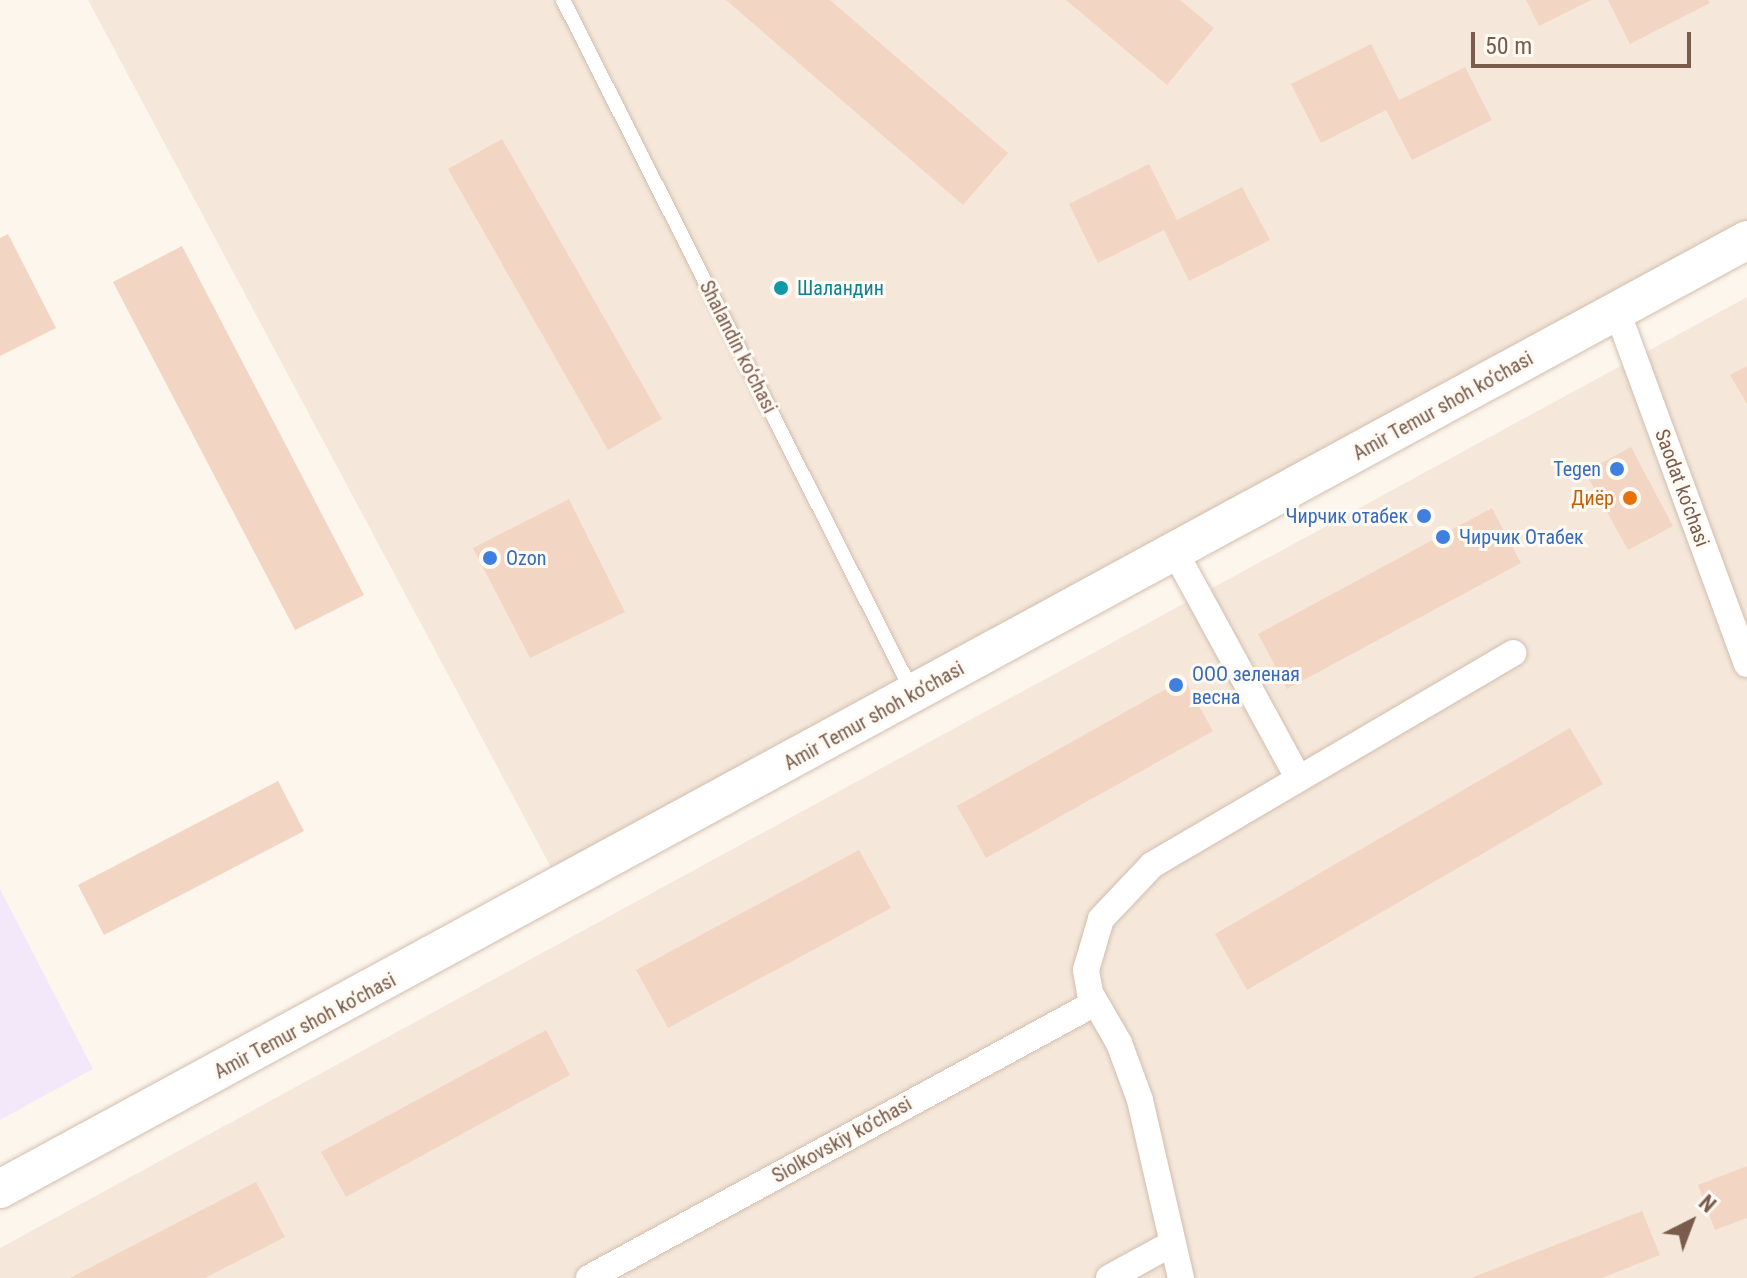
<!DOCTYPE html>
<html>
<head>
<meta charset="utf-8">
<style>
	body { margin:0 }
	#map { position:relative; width:1747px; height:1278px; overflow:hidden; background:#fdf6ec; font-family:"Roboto Condensed",sans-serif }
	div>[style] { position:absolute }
	.residential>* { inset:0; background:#f5e8da }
	.education>* { inset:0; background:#f3e8fa }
	.building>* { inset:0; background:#f3d5c3 }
	.roads { filter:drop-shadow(0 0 2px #d1beb0) drop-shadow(0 0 2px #d1beb0) }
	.service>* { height:14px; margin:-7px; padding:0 7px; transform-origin:7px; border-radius:7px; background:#fff }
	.minor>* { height:26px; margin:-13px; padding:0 13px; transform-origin:13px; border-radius:13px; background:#fff }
	.secondary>* { height:38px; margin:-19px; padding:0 19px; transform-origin:19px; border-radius:19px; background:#fff }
	.dots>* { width:22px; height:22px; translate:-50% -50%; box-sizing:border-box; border:4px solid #fffaf3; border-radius:50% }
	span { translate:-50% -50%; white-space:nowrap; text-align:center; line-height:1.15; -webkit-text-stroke:6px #fffaf3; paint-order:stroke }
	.culture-label { font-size:20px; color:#0d838f }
	.left { translate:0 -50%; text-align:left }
	.street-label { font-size:20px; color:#7a5c4d }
	.shop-label { font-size:20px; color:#366cbe }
	.right { translate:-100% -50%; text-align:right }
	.food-label { font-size:20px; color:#c56008 }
	.north { position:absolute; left:1651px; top:1182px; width:80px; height:80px; -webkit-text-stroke:6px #fffaf3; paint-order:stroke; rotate:42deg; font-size:22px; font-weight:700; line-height:32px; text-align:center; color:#7a5c4d }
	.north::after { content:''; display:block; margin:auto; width:28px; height:36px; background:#7a5c4d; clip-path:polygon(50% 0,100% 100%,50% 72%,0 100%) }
	.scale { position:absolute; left:1471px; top:32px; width:220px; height:36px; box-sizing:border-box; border:4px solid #7a5c4d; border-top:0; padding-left:10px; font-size:24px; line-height:28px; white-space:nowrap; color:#7a5c4d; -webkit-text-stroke:6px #fffaf3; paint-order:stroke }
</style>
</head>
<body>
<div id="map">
	<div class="residential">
		<div style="clip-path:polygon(88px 0,1747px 0,1747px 240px,562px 888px)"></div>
		<div style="clip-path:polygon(1747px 297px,1747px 1278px,0 1278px,0 1248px)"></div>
	</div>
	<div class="education">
		<div style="clip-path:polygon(0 889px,93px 1069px,0 1120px)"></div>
	</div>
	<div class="building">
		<div style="clip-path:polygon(726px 0,830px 0,1008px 153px,963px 205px)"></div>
		<div style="clip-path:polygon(1066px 0,1180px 0,1214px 28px,1167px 85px)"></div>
		<div style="clip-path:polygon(1526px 0,1591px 0,1539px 26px)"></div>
		<div style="clip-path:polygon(1608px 0,1708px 0,1710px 3px,1630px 44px)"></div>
		<div style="clip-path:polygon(1371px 44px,1399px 100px,1465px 67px,1492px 120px,1412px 160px,1386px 110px,1321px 143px,1291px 84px)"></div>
		<div style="clip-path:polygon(502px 139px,662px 419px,608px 450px,448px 169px)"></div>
		<div style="clip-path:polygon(1149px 164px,1177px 220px,1242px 187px,1270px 240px,1189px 281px,1164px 230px,1098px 263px,1069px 204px)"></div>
		<div style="clip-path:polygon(8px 234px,56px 328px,0 356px,0 238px)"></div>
		<div style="clip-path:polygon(182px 246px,364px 595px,295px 630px,113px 282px)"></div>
		<div style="clip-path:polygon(1747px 366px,1747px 404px,1730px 375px)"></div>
		<div style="clip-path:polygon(1631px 447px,1673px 526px,1628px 550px,1585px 472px)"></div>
		<div style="clip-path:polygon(569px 499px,625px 612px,530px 658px,473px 548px)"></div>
		<div style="clip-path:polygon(1492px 508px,1521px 563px,1287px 689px,1258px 634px)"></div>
		<div style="clip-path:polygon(1184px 679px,1213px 731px,986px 858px,957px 806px)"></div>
		<div style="clip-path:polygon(1570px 728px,1603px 784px,1247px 990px,1215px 934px)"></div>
		<div style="clip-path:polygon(278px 781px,304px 831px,104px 935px,78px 885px)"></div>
		<div style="clip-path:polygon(859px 850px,891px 908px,668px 1028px,636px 970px)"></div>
		<div style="clip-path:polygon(546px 1030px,570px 1075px,346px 1197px,321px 1152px)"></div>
		<div style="clip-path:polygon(1747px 1166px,1747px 1218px,1715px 1230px,1698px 1185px)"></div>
		<div style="clip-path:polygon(256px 1182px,285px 1237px,205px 1278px,70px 1278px)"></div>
		<div style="clip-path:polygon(1642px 1211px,1660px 1255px,1602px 1278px,1471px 1278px)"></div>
	</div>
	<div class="roads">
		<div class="service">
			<div style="left:563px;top:0;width:774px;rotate:63.2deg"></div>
		</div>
		<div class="minor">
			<div style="left:1617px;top:311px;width:376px;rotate:69.8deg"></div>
			<div style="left:1175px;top:552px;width:257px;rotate:61.4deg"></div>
			<div style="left:589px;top:1278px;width:576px;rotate:-28.52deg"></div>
			<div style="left:1109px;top:1278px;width:71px;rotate:-28.7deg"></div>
			<div style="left:1181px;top:1278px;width:183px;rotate:-103deg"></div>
			<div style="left:1140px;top:1100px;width:61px;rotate:-110.2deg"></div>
			<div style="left:1119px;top:1043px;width:58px;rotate:-120.1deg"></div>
			<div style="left:1090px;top:993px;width:23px;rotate:-100deg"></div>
			<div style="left:1086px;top:970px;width:53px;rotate:-73.6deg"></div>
			<div style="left:1101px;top:919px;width:74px;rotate:-46.6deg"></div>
			<div style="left:1152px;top:865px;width:419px;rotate:-30.4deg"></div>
		</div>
		<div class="secondary">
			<div style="left:0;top:1189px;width:1988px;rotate:-28.51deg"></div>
		</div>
	</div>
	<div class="dots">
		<div style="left:781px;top:288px;background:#0f9aa8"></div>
		<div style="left:1617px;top:469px;background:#3f7fe0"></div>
		<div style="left:1630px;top:498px;background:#e8710a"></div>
		<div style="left:1424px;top:516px;background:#3f7fe0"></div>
		<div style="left:1443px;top:537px;background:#3f7fe0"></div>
		<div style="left:490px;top:558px;background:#3f7fe0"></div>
		<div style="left:1176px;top:685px;background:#3f7fe0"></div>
	</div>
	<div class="culture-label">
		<span class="left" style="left:797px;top:288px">Шаландин</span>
	</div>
	<div class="street-label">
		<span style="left:738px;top:347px;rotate:63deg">Shalandin ko‘chasi</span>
		<span style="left:1443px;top:406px;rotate:-29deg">Amir Temur shoh ko‘chasi</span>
		<span style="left:1682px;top:488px;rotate:70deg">Saodat ko‘chasi</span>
		<span style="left:874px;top:716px;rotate:-29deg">Amir Temur shoh ko‘chasi</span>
		<span style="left:305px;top:1026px;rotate:-28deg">Amir Temur shoh ko‘chasi</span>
		<span style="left:842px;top:1140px;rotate:-29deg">Siolkovskiy ko‘chasi</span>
	</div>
	<div class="shop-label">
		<span class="right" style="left:1601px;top:469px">Tegen</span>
		<span class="right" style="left:1408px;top:516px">Чирчик отабек</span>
		<span class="left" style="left:1459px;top:537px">Чирчик Отабек</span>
		<span class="left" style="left:506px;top:558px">Ozon</span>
		<span class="left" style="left:1192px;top:686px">ООО зеленая<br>весна</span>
	</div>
	<div class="food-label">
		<span class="right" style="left:1614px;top:498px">Диёр</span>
	</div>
	<div class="north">N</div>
	<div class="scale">50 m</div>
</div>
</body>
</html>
